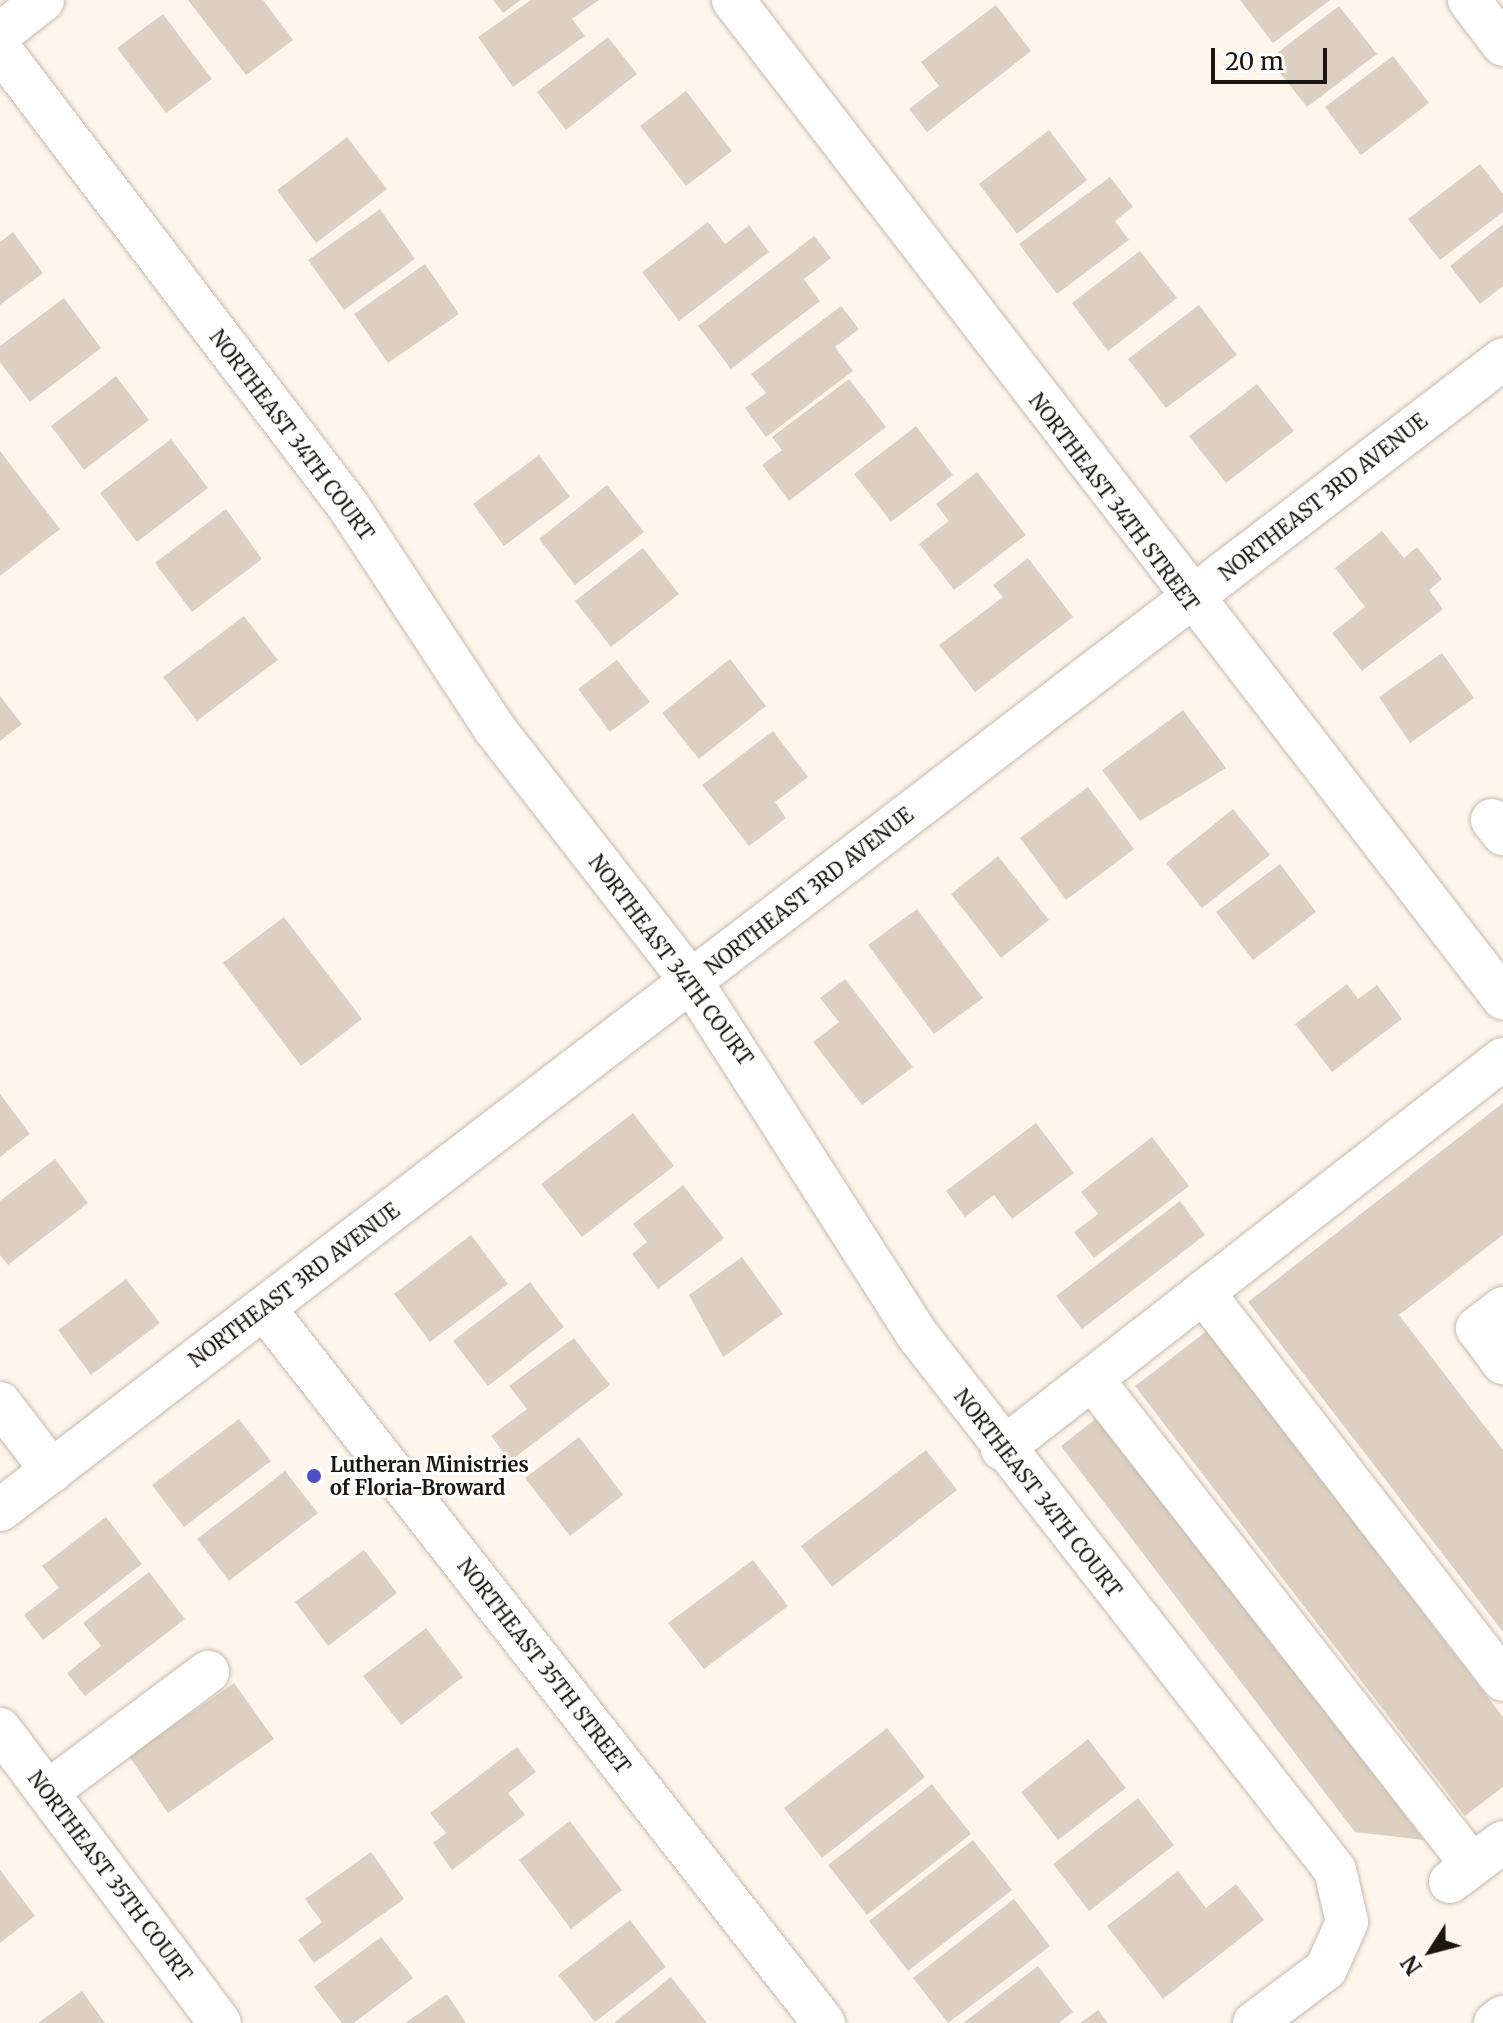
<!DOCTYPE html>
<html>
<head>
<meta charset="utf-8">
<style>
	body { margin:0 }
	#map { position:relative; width:1503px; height:2023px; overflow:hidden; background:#fef6ed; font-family:Merriweather,serif }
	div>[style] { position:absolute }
	.building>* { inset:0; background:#ddd0c2 }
	.roads { filter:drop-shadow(0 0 2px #c8bbad) drop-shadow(0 0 2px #c8bbad) }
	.minor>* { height:42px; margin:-21px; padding:0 21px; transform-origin:21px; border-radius:21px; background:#fff }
	.dots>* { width:22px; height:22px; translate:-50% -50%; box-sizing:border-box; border:4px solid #fff; border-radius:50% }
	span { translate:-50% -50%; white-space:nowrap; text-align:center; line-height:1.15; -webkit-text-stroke:6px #fff; paint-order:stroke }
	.street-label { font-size:20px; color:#1b1612 }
	.poi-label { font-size:20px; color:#1b1612; font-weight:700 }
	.left { translate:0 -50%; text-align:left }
	.north { position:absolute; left:1391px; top:1911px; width:80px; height:80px; -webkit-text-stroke:6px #fff; paint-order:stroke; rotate:234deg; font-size:22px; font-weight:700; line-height:32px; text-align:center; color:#1b1612 }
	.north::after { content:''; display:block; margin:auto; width:28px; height:36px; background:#1b1612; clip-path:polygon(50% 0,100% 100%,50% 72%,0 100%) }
	.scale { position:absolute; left:1211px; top:48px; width:116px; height:36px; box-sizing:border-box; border:4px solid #1b1612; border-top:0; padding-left:10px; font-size:24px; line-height:28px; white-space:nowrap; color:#1b1612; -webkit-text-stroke:6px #fff; paint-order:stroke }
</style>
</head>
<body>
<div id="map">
	<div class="building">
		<div style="clip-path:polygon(188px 0,263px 0,293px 40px,246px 75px)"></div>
		<div style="clip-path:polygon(493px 0,521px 0,503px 13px)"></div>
		<div style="clip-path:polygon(531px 0,599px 0,572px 19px,585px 36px,513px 87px,478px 37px)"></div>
		<div style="clip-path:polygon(1240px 0,1330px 0,1273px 43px)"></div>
		<div style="clip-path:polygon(996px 5px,1031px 51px,927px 132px,909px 109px,939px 86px,921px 62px)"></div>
		<div style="clip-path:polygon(1339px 6px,1377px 54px,1307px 107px,1269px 59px)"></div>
		<div style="clip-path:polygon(163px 14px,212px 79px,166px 113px,117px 48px)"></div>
		<div style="clip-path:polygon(608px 37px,637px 74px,566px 130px,537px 92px)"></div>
		<div style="clip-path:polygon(1393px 56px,1429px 103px,1361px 155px,1325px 107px)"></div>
		<div style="clip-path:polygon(686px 91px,732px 151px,686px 186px,640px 126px)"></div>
		<div style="clip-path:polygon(1049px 130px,1087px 180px,1017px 234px,979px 184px)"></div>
		<div style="clip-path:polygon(347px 137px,387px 189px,316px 243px,277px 190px)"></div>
		<div style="clip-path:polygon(1480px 164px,1503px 194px,1503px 212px,1440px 260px,1408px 219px)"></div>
		<div style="clip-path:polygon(1110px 177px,1133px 207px,1115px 221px,1129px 240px,1057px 294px,1019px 244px)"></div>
		<div style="clip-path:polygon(380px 209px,415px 259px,344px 310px,308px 260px)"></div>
		<div style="clip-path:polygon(708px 222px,725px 244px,749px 225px,769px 252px,679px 321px,642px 272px)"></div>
		<div style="clip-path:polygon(1503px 224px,1503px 286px,1480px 304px,1450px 266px)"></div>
		<div style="clip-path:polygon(13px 232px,43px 273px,0 305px,0 242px)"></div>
		<div style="clip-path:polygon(814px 236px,831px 258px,804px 279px,820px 301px,731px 369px,698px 326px)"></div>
		<div style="clip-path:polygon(1140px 251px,1177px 298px,1108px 351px,1072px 303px)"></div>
		<div style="clip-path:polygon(425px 264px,459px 314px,388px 363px,354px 314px)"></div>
		<div style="clip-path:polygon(64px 298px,101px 348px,30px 402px,0 362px,0 346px)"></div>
		<div style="clip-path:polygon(1199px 305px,1237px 355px,1166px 408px,1128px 359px)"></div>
		<div style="clip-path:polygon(841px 306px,859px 329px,835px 347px,853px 371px,766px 437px,745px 408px,766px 393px,751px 374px)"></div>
		<div style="clip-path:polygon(116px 376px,149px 420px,84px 470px,51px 426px)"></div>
		<div style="clip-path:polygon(849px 379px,886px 427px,789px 501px,762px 465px,782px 450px,772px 437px)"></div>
		<div style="clip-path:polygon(1257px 384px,1294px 431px,1226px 483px,1189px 436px)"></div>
		<div style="clip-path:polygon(916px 426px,953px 475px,891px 522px,854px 474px)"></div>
		<div style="clip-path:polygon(171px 439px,208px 488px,137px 542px,100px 493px)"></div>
		<div style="clip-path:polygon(0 451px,60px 529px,0 576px)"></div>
		<div style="clip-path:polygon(539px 455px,570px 497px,504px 546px,473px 504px)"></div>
		<div style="clip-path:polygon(977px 472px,1026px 535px,954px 590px,919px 544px,949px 521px,936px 504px)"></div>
		<div style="clip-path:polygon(607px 485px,644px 532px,575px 585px,539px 539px)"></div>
		<div style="clip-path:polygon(226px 509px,262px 559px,192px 612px,155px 563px)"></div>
		<div style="clip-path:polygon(1382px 531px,1404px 558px,1417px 547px,1442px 579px,1429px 590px,1443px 609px,1362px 671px,1332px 633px,1365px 607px,1335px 568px)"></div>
		<div style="clip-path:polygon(643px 548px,679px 594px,611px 647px,575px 601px)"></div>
		<div style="clip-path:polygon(1028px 558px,1073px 617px,975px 692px,939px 645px,1003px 597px,993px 585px)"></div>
		<div style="clip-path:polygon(244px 616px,278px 660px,197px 721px,163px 677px)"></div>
		<div style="clip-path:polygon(1442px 653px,1474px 698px,1410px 743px,1379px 697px)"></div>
		<div style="clip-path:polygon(730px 659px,766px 706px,699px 759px,662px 713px)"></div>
		<div style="clip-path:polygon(617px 660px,650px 702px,610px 732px,578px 689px)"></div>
		<div style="clip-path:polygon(0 696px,22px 724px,0 741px)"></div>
		<div style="clip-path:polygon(1183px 710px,1226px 768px,1140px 821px,1102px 770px)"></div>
		<div style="clip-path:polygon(773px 731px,808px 777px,775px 802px,786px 818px,749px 846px,702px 785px)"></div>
		<div style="clip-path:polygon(1088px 787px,1134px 849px,1066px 900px,1020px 838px)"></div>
		<div style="clip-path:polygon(1233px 809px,1270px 855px,1202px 908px,1166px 863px)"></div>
		<div style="clip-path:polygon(998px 856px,1049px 920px,1001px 958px,951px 894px)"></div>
		<div style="clip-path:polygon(1280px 864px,1316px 912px,1253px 960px,1216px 912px)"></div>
		<div style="clip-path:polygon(917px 909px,983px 998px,934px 1034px,868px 945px)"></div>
		<div style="clip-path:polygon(284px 917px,362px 1019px,301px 1066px,223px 963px)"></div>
		<div style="clip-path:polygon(845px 979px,913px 1067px,862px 1105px,813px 1042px,839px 1022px,820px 998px)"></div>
		<div style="clip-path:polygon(1347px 984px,1358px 999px,1377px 985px,1402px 1019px,1332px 1072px,1295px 1024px)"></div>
		<div style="clip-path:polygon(0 1094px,30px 1134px,0 1157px)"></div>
		<div style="clip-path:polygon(1503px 1103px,1503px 1235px,1399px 1315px,1503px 1450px,1503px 1632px,1248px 1302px)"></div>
		<div style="clip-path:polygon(633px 1113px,674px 1166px,582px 1237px,541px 1184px)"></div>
		<div style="clip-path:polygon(1036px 1123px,1074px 1173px,1012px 1219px,994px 1195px,965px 1217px,946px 1191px)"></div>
		<div style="clip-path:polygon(1152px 1137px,1189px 1186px,1094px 1258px,1074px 1232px,1098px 1214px,1081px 1192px)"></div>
		<div style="clip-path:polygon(55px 1159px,88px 1203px,8px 1265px,0 1255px,0 1201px)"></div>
		<div style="clip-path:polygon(683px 1185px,724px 1238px,658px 1289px,632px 1254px,647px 1242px,633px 1224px)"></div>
		<div style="clip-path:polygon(1180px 1201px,1205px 1235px,1082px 1329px,1056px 1296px)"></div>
		<div style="clip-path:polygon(471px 1235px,508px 1284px,430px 1342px,394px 1294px)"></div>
		<div style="clip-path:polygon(742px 1257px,783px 1314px,723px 1357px,689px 1295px)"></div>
		<div style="clip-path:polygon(126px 1279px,160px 1323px,91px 1375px,58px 1330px)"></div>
		<div style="clip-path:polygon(530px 1282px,564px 1327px,488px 1386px,453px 1341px)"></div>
		<div style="clip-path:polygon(1207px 1331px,1503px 1717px,1503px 1787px,1465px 1816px,1135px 1386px)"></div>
		<div style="clip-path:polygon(574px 1338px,610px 1385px,510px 1461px,491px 1436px,527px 1409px,509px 1386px)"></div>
		<div style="clip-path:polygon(1098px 1417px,1424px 1840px,1355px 1832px,1061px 1446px)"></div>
		<div style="clip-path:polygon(239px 1419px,271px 1461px,184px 1527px,152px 1485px)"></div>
		<div style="clip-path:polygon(579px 1437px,623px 1495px,570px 1536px,525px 1478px)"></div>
		<div style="clip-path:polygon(926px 1450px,957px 1490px,832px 1587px,801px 1546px)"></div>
		<div style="clip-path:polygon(285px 1471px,318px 1513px,229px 1581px,197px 1539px)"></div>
		<div style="clip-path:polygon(106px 1517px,142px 1564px,43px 1640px,24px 1615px,59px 1588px,42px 1566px)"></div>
		<div style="clip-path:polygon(364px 1550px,397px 1593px,328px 1646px,295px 1602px)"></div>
		<div style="clip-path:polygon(753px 1560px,788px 1606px,704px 1669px,668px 1623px)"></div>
		<div style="clip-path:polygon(149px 1572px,185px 1619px,85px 1696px,67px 1673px,101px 1646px,83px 1623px)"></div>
		<div style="clip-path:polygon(426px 1628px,463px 1677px,401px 1725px,363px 1676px)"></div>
		<div style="clip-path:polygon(234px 1683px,274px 1739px,168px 1813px,129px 1756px)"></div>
		<div style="clip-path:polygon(887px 1728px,925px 1777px,822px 1858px,784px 1808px)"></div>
		<div style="clip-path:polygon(1088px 1739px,1126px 1788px,1058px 1840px,1021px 1792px)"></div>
		<div style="clip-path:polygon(517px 1747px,536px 1772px,508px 1793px,525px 1815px,452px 1870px,433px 1843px,446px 1833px,430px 1813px)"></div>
		<div style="clip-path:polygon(932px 1784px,971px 1834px,867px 1915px,828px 1865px)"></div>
		<div style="clip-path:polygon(1138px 1798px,1174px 1845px,1089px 1911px,1053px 1864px)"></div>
		<div style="clip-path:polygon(570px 1821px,622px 1890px,571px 1929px,519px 1860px)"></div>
		<div style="clip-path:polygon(973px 1840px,1012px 1890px,908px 1971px,869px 1921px)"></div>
		<div style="clip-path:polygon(371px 1852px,404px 1899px,314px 1963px,298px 1940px,322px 1922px,305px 1899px)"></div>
		<div style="clip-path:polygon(0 1870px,35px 1916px,0 1943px)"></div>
		<div style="clip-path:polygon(1178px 1871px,1206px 1908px,1236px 1884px,1264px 1920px,1163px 1999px,1107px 1926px)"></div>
		<div style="clip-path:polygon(1014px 1899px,1050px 1946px,948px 2023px,913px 1978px)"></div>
		<div style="clip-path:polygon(630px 1920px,666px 1967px,595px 2022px,558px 1975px)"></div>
		<div style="clip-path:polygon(381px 1937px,413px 1978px,354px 2023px,342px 2023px,314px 1987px)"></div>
		<div style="clip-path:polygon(1038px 1966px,1073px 2012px,1059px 2023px,963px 2023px)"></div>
		<div style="clip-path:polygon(671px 1977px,707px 2023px,614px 2023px)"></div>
		<div style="clip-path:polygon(82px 1991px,105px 2023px,38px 2023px)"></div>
		<div style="clip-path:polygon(447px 1994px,466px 2023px,405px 2023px)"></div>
		<div style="clip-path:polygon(1098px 2010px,1108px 2023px,1080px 2023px)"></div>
	</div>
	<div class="roads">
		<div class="minor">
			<div style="left:733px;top:0;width:1261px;rotate:52.35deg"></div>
			<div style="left:1469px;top:0;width:56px;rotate:52.9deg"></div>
			<div style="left:0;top:34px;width:55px;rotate:-38.3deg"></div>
			<div style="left:0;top:49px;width:576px;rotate:52.69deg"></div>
			<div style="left:349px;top:507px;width:264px;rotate:56.7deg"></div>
			<div style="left:494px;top:728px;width:321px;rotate:52.1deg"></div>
			<div style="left:691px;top:981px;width:423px;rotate:57.4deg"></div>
			<div style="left:919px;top:1337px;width:676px;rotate:52.03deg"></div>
			<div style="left:1335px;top:1870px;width:53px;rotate:77deg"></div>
			<div style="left:1347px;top:1922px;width:51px;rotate:114.1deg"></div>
			<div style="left:1326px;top:1969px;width:90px;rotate:143.1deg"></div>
			<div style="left:1492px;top:820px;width:18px;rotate:52deg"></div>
			<div style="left:1203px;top:1292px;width:490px;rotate:52.3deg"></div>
			<div style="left:264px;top:1308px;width:908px;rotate:51.93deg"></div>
			<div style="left:1503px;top:1308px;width:33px;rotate:142deg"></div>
			<div style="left:1477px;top:1328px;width:44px;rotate:53.4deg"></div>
			<div style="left:1092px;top:1379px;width:617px;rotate:51.98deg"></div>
			<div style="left:0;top:1403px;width:86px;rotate:52.6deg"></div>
			<div style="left:1002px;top:1449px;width:635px;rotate:-37.9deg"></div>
			<div style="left:0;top:1510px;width:1893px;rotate:-37.44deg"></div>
			<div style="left:0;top:1729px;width:367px;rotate:53.2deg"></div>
			<div style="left:47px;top:1792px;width:201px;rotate:-36.7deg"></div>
			<div style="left:1450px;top:1882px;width:66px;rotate:-37deg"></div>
			<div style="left:1495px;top:2023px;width:10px;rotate:-37deg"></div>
		</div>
	</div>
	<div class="dots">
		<div style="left:314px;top:1476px;background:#4f4fc5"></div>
	</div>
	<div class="street-label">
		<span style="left:292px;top:435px;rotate:53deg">NORTHEAST 34TH COURT</span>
		<span style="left:1323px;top:497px;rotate:-38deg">NORTHEAST 3RD AVENUE</span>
		<span style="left:1114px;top:502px;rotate:53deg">NORTHEAST 34TH STREET</span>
		<span style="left:809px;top:891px;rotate:-38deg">NORTHEAST 3RD AVENUE</span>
		<span style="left:671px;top:960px;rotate:53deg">NORTHEAST 34TH COURT</span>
		<span style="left:294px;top:1285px;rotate:-37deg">NORTHEAST 3RD AVENUE</span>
		<span style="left:1038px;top:1493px;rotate:52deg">NORTHEAST 34TH COURT</span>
		<span style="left:544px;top:1666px;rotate:52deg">NORTHEAST 35TH STREET</span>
		<span style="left:110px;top:1876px;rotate:53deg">NORTHEAST 35TH COURT</span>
	</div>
	<div class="poi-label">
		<span class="left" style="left:330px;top:1476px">Lutheran Ministries<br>of Floria-Broward</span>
	</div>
	<div class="north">N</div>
	<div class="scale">20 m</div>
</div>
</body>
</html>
